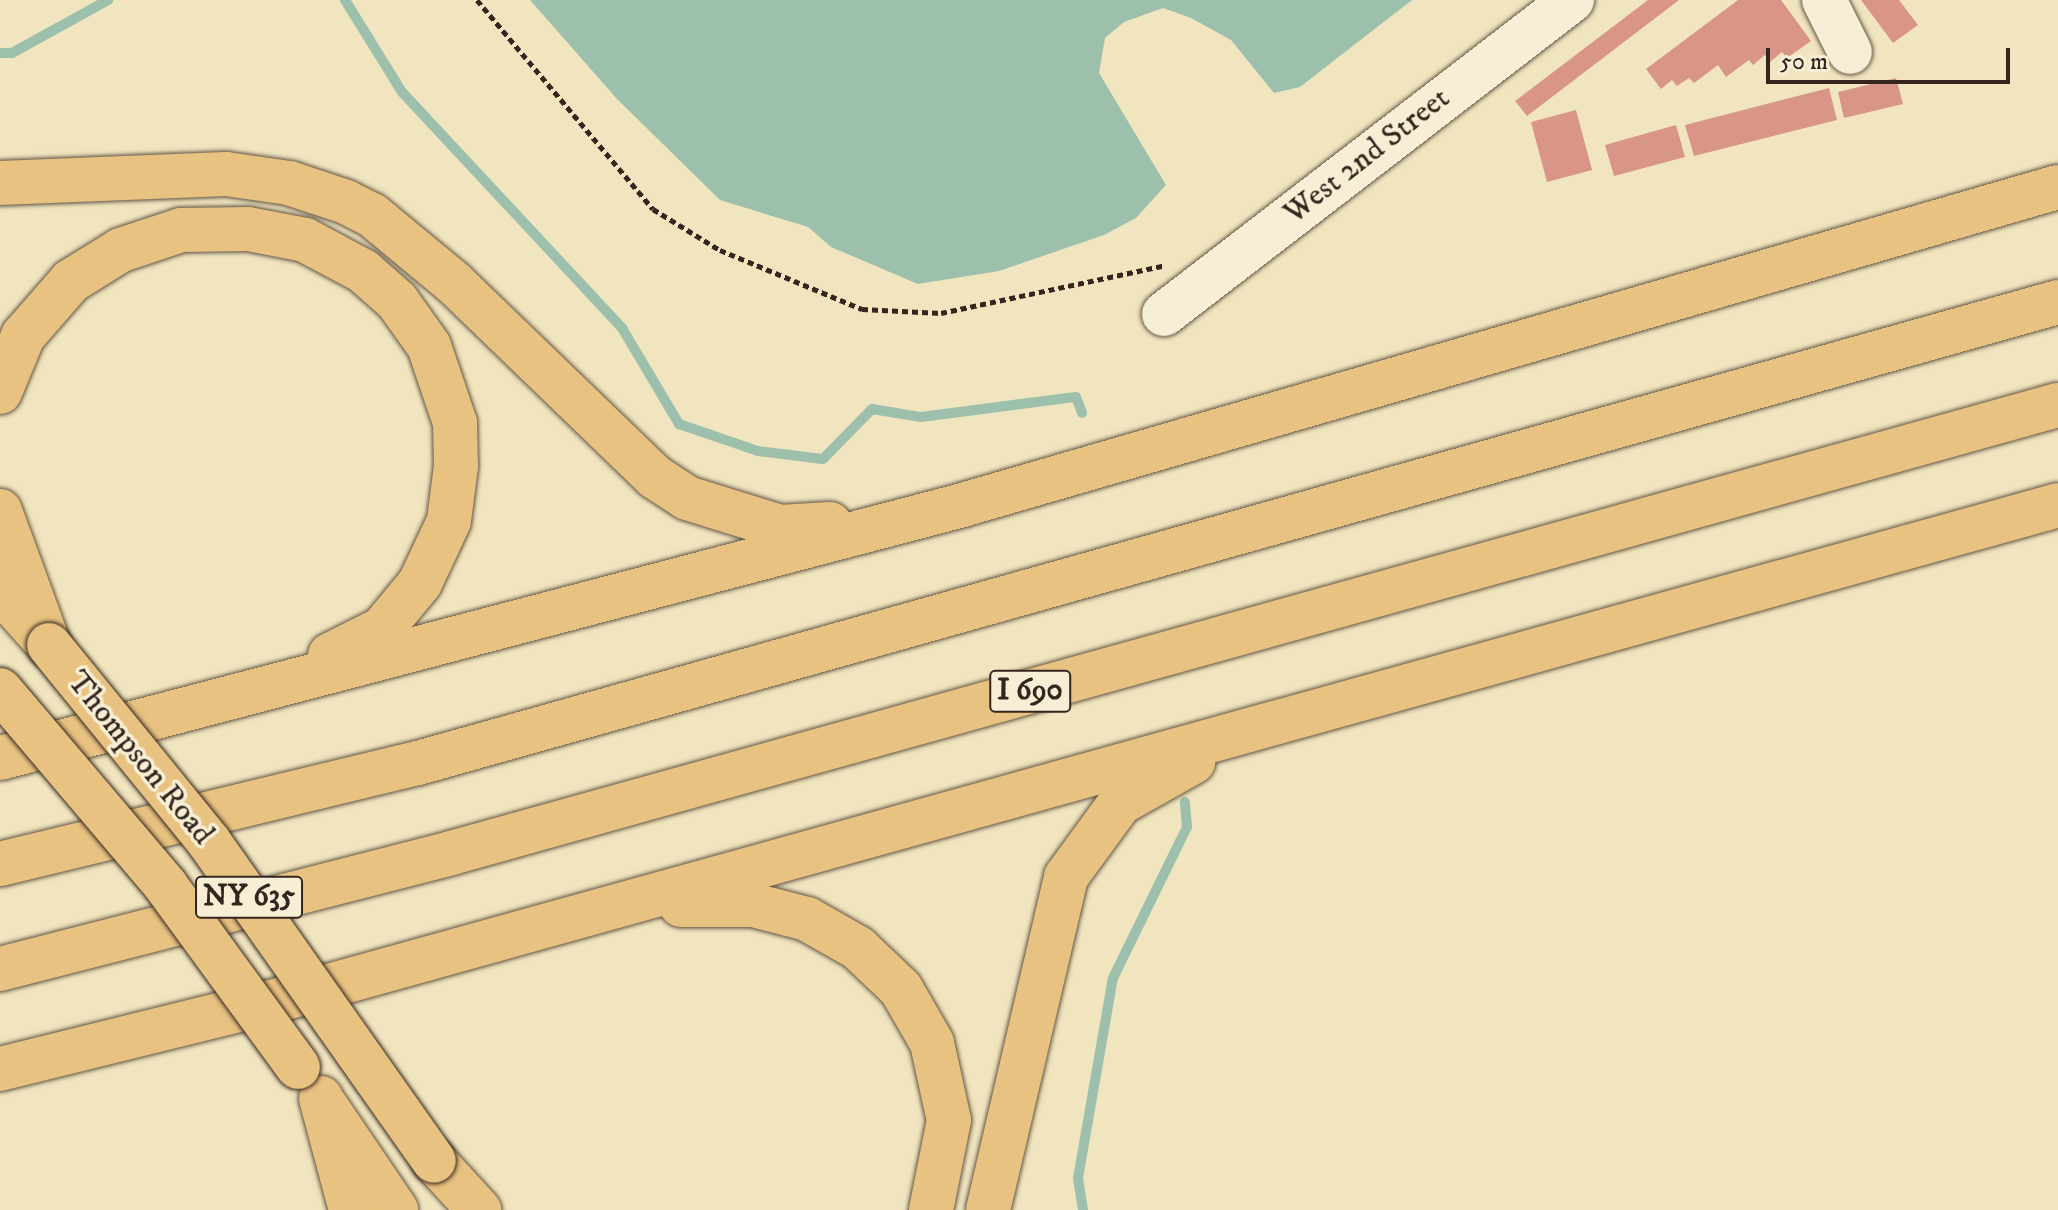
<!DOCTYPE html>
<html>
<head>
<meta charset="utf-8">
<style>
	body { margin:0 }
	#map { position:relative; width:2058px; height:1210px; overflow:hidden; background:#f1e5bf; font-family:"IM FELL DW Pica",serif }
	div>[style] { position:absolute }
	.water>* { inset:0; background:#9cc0ac }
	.stream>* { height:10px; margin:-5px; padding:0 5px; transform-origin:5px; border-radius:5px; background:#9cc0ac }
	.building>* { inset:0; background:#d89588 }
	.path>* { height:5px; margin-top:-2.5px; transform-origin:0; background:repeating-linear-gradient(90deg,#34261e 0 6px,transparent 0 10px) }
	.roads { filter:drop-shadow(0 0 2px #635646) drop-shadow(0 0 2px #635646) }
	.minor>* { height:44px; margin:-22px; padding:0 22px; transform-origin:22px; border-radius:22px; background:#f6eed5 }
	.major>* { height:44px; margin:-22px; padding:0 22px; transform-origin:22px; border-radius:22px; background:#e8c280 }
	.highway>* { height:44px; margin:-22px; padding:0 22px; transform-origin:22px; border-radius:22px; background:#e8c280 }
	.bridges { filter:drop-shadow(0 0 2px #34261e) drop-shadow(0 0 2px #34261e) }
	.major-bridge>* { height:44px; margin:-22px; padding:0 22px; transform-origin:22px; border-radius:22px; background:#e8c280 }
	span { translate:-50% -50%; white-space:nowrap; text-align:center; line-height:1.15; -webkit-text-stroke:7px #f6eed5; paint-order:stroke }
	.shield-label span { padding:2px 6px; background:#f6eed5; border:2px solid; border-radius:6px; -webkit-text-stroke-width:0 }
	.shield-label { font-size:30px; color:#34261e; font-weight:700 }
	.street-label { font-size:32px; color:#34261e }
	.scale { position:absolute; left:1766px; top:48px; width:244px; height:36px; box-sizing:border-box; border:4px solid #34261e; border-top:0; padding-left:10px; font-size:24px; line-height:28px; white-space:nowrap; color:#34261e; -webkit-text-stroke:6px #f6eed5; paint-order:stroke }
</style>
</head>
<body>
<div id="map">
	<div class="water">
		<div style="clip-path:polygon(530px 0,1412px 0,1300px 87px,1274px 93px,1231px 40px,1191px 18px,1163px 8px,1124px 22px,1105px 38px,1099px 73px,1166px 185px,1136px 218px,1104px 235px,999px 271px,918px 284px,831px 247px,808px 227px,720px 200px,617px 99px)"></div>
	</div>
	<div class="stream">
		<div style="left:345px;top:0;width:108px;rotate:58.2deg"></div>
		<div style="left:402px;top:92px;width:323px;rotate:47deg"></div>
		<div style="left:622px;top:328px;width:112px;rotate:59.3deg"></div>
		<div style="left:679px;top:424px;width:83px;rotate:18.9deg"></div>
		<div style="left:758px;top:451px;width:65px;rotate:7deg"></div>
		<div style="left:823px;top:459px;width:70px;rotate:-45.6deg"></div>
		<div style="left:872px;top:409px;width:50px;rotate:9.3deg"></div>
		<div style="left:921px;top:417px;width:156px;rotate:-7.4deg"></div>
		<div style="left:1076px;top:397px;width:17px;rotate:69deg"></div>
		<div style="left:0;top:53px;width:12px"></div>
		<div style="left:12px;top:53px;width:110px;rotate:-28.9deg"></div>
		<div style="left:1083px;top:1210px;width:32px;rotate:-99deg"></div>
		<div style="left:1078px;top:1178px;width:203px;rotate:-80.1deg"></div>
		<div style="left:1113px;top:978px;width:168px;rotate:-63.9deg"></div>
		<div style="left:1187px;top:827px;width:25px;rotate:-95deg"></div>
	</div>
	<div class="building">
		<div style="clip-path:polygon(1648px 0,1679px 0,1527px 116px,1515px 101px)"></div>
		<div style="clip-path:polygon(1738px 0,1781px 0,1811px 41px,1787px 58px,1782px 52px,1770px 62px,1765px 55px,1753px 65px,1749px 60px,1726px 77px,1718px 65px,1694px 83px,1689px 78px,1677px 86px,1672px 80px,1661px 89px,1646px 69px)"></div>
		<div style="clip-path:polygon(1861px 0,1899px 0,1918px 25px,1893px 43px)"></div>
		<div style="clip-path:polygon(1896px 78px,1903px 104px,1844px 118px,1838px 92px)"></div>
		<div style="clip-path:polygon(1829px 88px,1837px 120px,1694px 156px,1685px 125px)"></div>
		<div style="clip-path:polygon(1576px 110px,1592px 170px,1547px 182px,1531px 122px)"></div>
		<div style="clip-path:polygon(1676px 125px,1685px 157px,1614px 176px,1605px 145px)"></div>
	</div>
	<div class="path">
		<div style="left:477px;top:0;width:273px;rotate:49.9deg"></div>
		<div style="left:653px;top:209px;width:79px;rotate:31.5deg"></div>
		<div style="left:720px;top:250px;width:154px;rotate:22.6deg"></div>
		<div style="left:862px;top:309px;width:79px;rotate:2.9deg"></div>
		<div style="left:941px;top:313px;width:227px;rotate:-12deg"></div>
	</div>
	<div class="roads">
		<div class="minor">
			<div style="left:1824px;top:0;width:58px;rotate:63.4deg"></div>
			<div style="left:1164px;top:314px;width:515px;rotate:-37.58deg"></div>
		</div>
		<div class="major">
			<div style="left:0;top:590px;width:74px;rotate:48.3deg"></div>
			<div style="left:325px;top:1105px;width:127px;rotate:55.9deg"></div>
		</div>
		<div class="highway">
			<div style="left:0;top:183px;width:226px;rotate:-2.3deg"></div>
			<div style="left:226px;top:174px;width:64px;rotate:8.1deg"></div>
			<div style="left:289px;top:183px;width:60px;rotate:18.4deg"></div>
			<div style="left:346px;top:202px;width:29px;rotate:27deg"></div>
			<div style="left:372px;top:215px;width:105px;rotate:39.6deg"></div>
			<div style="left:453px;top:282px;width:281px;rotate:44deg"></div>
			<div style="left:655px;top:477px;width:38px;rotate:33deg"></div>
			<div style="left:687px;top:498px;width:97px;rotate:17.3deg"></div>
			<div style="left:780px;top:527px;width:50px;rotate:-3.4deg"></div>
			<div style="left:0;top:392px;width:61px;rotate:-67.7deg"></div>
			<div style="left:23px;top:336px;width:73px;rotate:-48.9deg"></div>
			<div style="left:71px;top:281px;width:59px;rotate:-31.8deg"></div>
			<div style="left:121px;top:250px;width:63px;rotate:-18.4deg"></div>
			<div style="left:181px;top:230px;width:67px;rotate:-0.9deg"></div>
			<div style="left:248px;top:229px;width:58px;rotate:10.9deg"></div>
			<div style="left:305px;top:240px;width:66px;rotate:28.1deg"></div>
			<div style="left:363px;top:271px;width:45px;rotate:41.4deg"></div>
			<div style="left:397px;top:301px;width:55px;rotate:54.6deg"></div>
			<div style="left:429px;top:346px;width:81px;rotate:71.3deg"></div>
			<div style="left:455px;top:423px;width:43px;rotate:88.7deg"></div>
			<div style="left:456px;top:466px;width:55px;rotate:97.3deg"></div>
			<div style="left:449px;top:521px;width:68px;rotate:115.1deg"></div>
			<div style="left:420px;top:583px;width:60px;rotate:129.6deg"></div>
			<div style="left:382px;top:629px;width:58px;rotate:153.4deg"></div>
			<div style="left:0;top:511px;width:143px;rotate:69.9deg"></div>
			<div style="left:0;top:758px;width:992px;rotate:-14.72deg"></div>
			<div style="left:959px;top:506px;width:1144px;rotate:-16.19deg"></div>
			<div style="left:0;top:864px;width:430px;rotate:-13.6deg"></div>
			<div style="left:418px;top:763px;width:1704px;rotate:-15.7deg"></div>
			<div style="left:681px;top:905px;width:72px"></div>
			<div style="left:753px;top:905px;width:56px;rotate:14.5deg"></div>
			<div style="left:807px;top:919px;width:59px;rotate:29.6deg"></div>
			<div style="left:858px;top:948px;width:59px;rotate:43.6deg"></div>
			<div style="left:901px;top:989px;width:62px;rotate:60.1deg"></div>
			<div style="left:932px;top:1043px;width:79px;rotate:77.6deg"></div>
			<div style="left:949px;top:1120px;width:92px;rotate:101.3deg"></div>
			<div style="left:0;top:969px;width:466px;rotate:-14.4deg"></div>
			<div style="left:451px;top:853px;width:1668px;rotate:-15.58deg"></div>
			<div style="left:0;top:1069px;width:291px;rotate:-13.9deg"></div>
			<div style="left:282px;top:999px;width:1843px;rotate:-15.54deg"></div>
			<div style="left:321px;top:1098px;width:116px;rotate:75deg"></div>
			<div style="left:434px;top:1161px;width:67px;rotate:47.4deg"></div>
			<div style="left:988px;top:1210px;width:342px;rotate:-76.8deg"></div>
			<div style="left:1066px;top:877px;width:92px;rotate:-53.9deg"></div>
			<div style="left:1120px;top:803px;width:84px;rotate:-29.3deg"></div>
		</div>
	</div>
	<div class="bridges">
		<div class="major-bridge">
			<div style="left:49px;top:645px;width:254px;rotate:50.9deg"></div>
			<div style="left:209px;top:842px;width:390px;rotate:54.8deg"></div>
			<div style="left:0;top:690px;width:257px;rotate:49.7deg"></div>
			<div style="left:166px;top:886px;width:224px;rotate:53.9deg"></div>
		</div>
	</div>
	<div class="shield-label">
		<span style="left:1030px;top:691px">I 690</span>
		<span style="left:249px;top:897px">NY 635</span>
	</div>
	<div class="street-label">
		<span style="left:1367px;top:156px;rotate:-38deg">West 2nd Street</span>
		<span style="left:140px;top:758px;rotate:51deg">Thompson Road</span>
	</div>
	<div class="scale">50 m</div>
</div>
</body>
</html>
